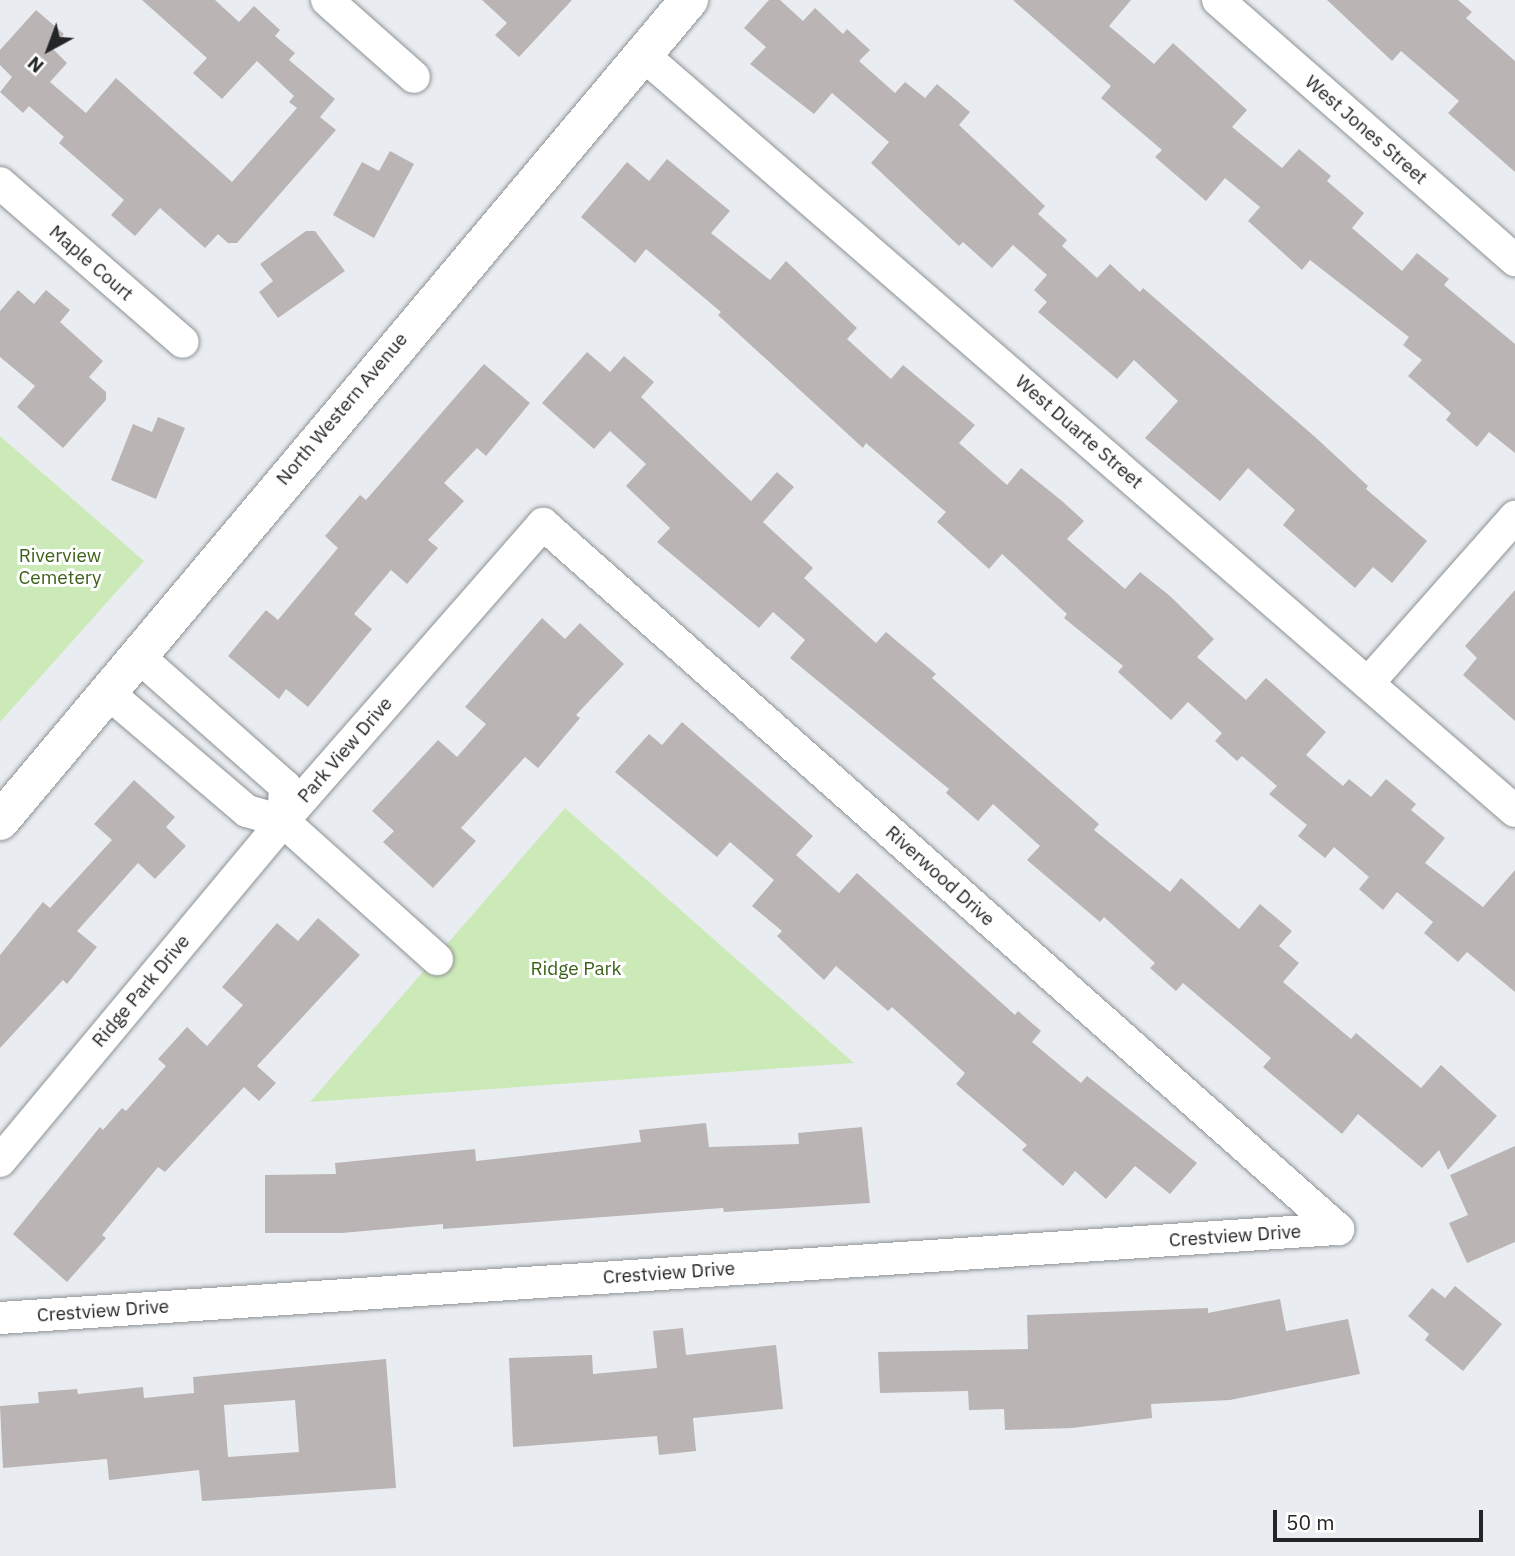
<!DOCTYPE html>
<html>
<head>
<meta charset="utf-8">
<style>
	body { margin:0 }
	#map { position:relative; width:1515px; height:1556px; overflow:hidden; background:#e9edf1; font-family:"IBM Plex Sans",sans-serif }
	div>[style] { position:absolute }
	.green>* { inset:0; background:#cceab7 }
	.building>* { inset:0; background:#bab4b4 }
	.roads { filter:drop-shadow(0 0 2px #8e9295) drop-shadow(0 0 2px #8e9295) }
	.minor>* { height:32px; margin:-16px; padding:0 16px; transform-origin:16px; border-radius:16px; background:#fff }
	.secondary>* { height:38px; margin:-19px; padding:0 19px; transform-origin:19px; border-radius:19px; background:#fff }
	span { translate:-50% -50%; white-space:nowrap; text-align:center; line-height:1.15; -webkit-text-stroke:6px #fff; paint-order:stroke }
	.street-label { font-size:19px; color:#242527 }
	.park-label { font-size:19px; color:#3c6119 }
	.north { position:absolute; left:14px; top:14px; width:70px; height:70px; -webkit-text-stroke:5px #fff; paint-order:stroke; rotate:221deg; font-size:19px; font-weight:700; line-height:28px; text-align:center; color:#242527 }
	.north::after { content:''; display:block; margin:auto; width:24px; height:32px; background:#242527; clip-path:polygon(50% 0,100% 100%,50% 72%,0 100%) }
	.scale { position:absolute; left:1273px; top:1510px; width:210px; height:32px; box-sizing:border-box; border:4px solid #242527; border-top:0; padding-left:9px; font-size:21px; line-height:24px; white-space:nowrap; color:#242527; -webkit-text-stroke:5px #fff; paint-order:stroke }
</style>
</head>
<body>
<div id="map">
	<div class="green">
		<div style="clip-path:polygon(0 436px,144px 561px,0 722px)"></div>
		<div style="clip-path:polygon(565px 808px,854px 1063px,310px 1102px)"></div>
	</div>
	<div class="building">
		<div style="clip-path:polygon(142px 0,215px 0,239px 22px,254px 6px,280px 30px,275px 36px,295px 53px,289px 60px,335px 99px,320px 117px,336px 130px,237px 243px,228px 243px,218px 234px,205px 248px,160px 208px,135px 236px,111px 215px,124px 200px,59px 143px,64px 137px,29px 106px,23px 113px,0 92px,12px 77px,0 65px,0 50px,36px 10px,64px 34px,52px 48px,67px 63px,50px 82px,86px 113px,116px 78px,232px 182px,297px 108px,289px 102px,294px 96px,257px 61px,222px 99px,193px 73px,207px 58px)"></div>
		<div style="clip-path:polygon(482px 0,572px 0,519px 57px,495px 35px,507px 23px)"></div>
		<div style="clip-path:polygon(769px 0,780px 0,803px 21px,815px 8px,843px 34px,847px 29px,870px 50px,859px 61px,895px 93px,905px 82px,925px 98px,937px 84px,970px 112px,959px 125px,1045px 206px,1038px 214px,1067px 240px,1062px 246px,1097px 278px,1110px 264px,1140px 292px,1143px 288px,1314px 436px,1368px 486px,1366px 489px,1427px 541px,1392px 583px,1373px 567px,1355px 588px,1283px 525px,1295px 510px,1248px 468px,1220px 501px,1145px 438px,1178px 401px,1134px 360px,1117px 379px,1038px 312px,1047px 302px,1034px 290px,1047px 275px,1013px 245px,992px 268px,963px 242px,959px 246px,871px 163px,889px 142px,832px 93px,814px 114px,750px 64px,766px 47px,744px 28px)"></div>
		<div style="clip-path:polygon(1013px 0,1131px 0,1109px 26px,1154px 64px,1173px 43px,1247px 110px,1232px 127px,1282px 168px,1299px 149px,1331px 176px,1327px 181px,1364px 213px,1352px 228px,1402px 271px,1417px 253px,1449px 279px,1444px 285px,1515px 344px,1515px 453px,1489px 432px,1477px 447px,1446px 420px,1451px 413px,1408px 376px,1422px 360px,1403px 345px,1409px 337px,1310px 260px,1302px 270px,1248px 221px,1260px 207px,1225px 178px,1206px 201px,1155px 157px,1162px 150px,1101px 98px,1111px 86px)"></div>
		<div style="clip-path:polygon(1327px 0,1458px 0,1472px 12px,1466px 18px,1515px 61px,1515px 172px,1448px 113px,1459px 101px,1401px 51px,1392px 61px)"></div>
		<div style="clip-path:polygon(390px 151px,414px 164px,374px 238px,333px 215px,362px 162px,379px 171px)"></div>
		<div style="clip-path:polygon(667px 159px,730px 211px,711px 233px,770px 280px,786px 261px,857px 328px,847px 339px,891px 379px,903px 365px,975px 425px,959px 443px,1007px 485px,1021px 468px,1062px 501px,1084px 521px,1067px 539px,1125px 589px,1140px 572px,1170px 596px,1214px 639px,1197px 657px,1246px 700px,1266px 678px,1326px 732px,1306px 755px,1343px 786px,1349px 779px,1371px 797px,1386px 779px,1416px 804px,1411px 810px,1445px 838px,1425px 863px,1483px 907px,1515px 870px,1515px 992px,1467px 952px,1458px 962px,1424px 933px,1433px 922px,1397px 892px,1383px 910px,1359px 889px,1369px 877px,1334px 847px,1325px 858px,1298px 836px,1307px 825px,1269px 794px,1277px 786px,1242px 756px,1237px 761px,1215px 741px,1222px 733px,1188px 702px,1171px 720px,1118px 672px,1123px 666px,1064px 618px,1067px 614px,1002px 554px,989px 569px,937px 522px,946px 512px,866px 443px,863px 448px,718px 315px,721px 312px,646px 249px,635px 263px,581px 217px,627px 162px,649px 181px)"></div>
		<div style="clip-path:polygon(306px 231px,315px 231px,345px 271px,278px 318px,259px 292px,273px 281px,260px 264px)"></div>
		<div style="clip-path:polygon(18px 290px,34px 304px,46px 290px,70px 310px,60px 322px,103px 361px,89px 377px,106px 392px,106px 400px,63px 448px,17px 407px,35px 386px,0 357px,0 311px)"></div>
		<div style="clip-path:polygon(587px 352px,610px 372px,624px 356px,654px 382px,641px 397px,751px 501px,777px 472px,794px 487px,763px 522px,813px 568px,804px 578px,876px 643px,886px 632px,936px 674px,932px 678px,1099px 824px,1094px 830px,1170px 892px,1181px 878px,1239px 929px,1260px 904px,1292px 931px,1279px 946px,1299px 963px,1283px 982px,1351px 1039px,1356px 1033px,1421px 1088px,1441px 1065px,1497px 1116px,1448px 1170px,1439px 1150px,1422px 1168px,1358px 1114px,1342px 1134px,1263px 1067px,1271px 1058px,1183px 983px,1176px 991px,1150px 968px,1155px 963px,1104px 917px,1100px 922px,1027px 860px,1040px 846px,993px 804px,978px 821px,946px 793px,949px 789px,790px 658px,805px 640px,773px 612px,759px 628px,657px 542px,670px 528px,626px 486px,646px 464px,610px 431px,594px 449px,542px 403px)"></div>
		<div style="clip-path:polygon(484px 364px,530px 403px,486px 456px,477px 448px,444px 483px,464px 501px,428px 540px,438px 548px,407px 584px,391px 570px,354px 614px,372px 629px,308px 707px,286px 689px,279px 699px,228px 656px,266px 610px,278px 620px,338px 548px,325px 536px,360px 495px,366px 500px)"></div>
		<div style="clip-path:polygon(158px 417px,185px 428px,156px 499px,111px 480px,133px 424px,152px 432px)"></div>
		<div style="clip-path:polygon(1515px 590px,1515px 721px,1463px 675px,1477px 658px,1465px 646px)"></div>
		<div style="clip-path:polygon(542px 618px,565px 639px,580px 623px,624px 664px,576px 715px,580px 718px,538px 768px,525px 757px,461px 828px,476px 841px,433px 888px,383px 842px,394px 831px,372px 811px,438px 740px,457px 757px,486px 724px,465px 707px)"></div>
		<div style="clip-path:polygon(682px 722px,813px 836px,796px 855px,839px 893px,857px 873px,1015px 1015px,1018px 1011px,1041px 1031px,1032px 1042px,1081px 1083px,1087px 1076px,1197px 1163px,1170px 1194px,1135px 1166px,1106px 1199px,1075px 1171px,1063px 1186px,1022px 1150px,1027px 1145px,956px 1084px,965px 1073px,892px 1007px,888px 1011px,836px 966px,824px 980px,777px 936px,782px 931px,752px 906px,774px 880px,730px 842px,717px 857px,615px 772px,649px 734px,662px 745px)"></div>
		<div style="clip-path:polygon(134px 780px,175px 817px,166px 827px,186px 846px,155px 879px,138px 863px,77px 931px,97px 947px,67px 984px,63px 980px,0 1048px,0 955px,43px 902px,50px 908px,112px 840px,94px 824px)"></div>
		<div style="clip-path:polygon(318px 918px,360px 955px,257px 1066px,276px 1083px,259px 1101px,244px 1087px,165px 1172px,158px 1167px,102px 1235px,106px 1238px,67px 1282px,13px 1234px,100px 1127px,103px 1130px,122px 1108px,126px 1111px,166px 1066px,158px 1059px,187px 1027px,207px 1046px,243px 1005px,222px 987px,277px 923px,298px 941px)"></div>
		<div style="clip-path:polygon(706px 1123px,709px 1147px,799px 1144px,798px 1133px,862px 1127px,870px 1203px,724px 1212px,723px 1208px,443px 1229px,443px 1224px,342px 1233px,265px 1233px,265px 1175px,336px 1174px,335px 1163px,475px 1149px,476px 1161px,565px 1151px,641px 1142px,639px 1130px)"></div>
		<div style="clip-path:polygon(1515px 1146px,1515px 1242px,1467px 1263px,1449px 1223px,1468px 1215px,1450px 1175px)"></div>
		<div style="clip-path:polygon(1455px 1286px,1502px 1324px,1463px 1371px,1425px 1340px,1429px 1334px,1408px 1316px,1432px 1288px,1445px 1298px)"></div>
		<div style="clip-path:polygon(1280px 1299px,1286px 1331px,1348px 1319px,1360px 1374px,1230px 1400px,1151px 1404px,1152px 1418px,1072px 1428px,1005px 1430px,1004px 1409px,969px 1410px,968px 1391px,880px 1393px,878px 1352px,1028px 1349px,1027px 1315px,1208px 1308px,1208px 1313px)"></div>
		<div style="clip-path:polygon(683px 1328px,686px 1355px,776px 1345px,783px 1409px,693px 1418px,696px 1451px,659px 1455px,657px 1436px,513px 1447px,509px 1358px,592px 1355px,593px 1374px,657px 1368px,653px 1331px)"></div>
		<div style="clip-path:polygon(evenodd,386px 1359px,396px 1488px,202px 1501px,199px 1470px,109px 1480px,107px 1459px,3px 1468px,0 1406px,39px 1403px,38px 1392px,77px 1389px,78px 1394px,143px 1387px,144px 1398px,194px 1393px,193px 1377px,386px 1359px,295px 1400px,299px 1452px,228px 1457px,224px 1405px,295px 1400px)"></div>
	</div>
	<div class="roads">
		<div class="minor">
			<div style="left:327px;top:0;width:116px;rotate:41.5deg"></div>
			<div style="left:1218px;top:0;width:395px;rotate:41.2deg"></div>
			<div style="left:642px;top:54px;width:1155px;rotate:40.93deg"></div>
			<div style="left:0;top:183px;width:242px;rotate:41deg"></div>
			<div style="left:138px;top:656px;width:196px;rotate:41.5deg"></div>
			<div style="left:285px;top:786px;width:35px;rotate:93deg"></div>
			<div style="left:1368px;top:683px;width:222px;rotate:-48.5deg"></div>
			<div style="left:107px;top:692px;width:184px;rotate:40.4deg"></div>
			<div style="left:247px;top:811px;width:37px;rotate:16deg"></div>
			<div style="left:283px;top:821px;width:207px;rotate:41.9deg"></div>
			<div style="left:0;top:1161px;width:442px;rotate:-50.2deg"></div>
			<div style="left:283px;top:821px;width:395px;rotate:-48.8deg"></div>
			<div style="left:543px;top:524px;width:1063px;rotate:41.57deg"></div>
			<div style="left:0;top:1318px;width:1341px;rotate:-3.81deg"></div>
		</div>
		<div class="secondary">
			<div style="left:0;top:821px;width:1072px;rotate:-50deg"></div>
		</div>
	</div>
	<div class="street-label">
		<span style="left:1366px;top:130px;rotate:41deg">West Jones Street</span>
		<span style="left:91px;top:263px;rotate:41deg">Maple Court</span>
		<span style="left:342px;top:409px;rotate:-50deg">North Western Avenue</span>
		<span style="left:1079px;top:432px;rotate:41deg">West Duarte Street</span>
		<span style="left:345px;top:750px;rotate:-49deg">Park View Drive</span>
		<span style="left:940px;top:876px;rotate:42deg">Riverwood Drive</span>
		<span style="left:141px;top:991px;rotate:-50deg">Ridge Park Drive</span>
		<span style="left:1235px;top:1236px;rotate:-4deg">Crestview Drive</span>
		<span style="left:669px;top:1273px;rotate:-4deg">Crestview Drive</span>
		<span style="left:103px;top:1311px;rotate:-4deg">Crestview Drive</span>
	</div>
	<div class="park-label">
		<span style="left:60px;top:567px">Riverview<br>Cemetery</span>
		<span style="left:576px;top:969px">Ridge Park</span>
	</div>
	<div class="north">N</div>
	<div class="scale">50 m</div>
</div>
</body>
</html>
